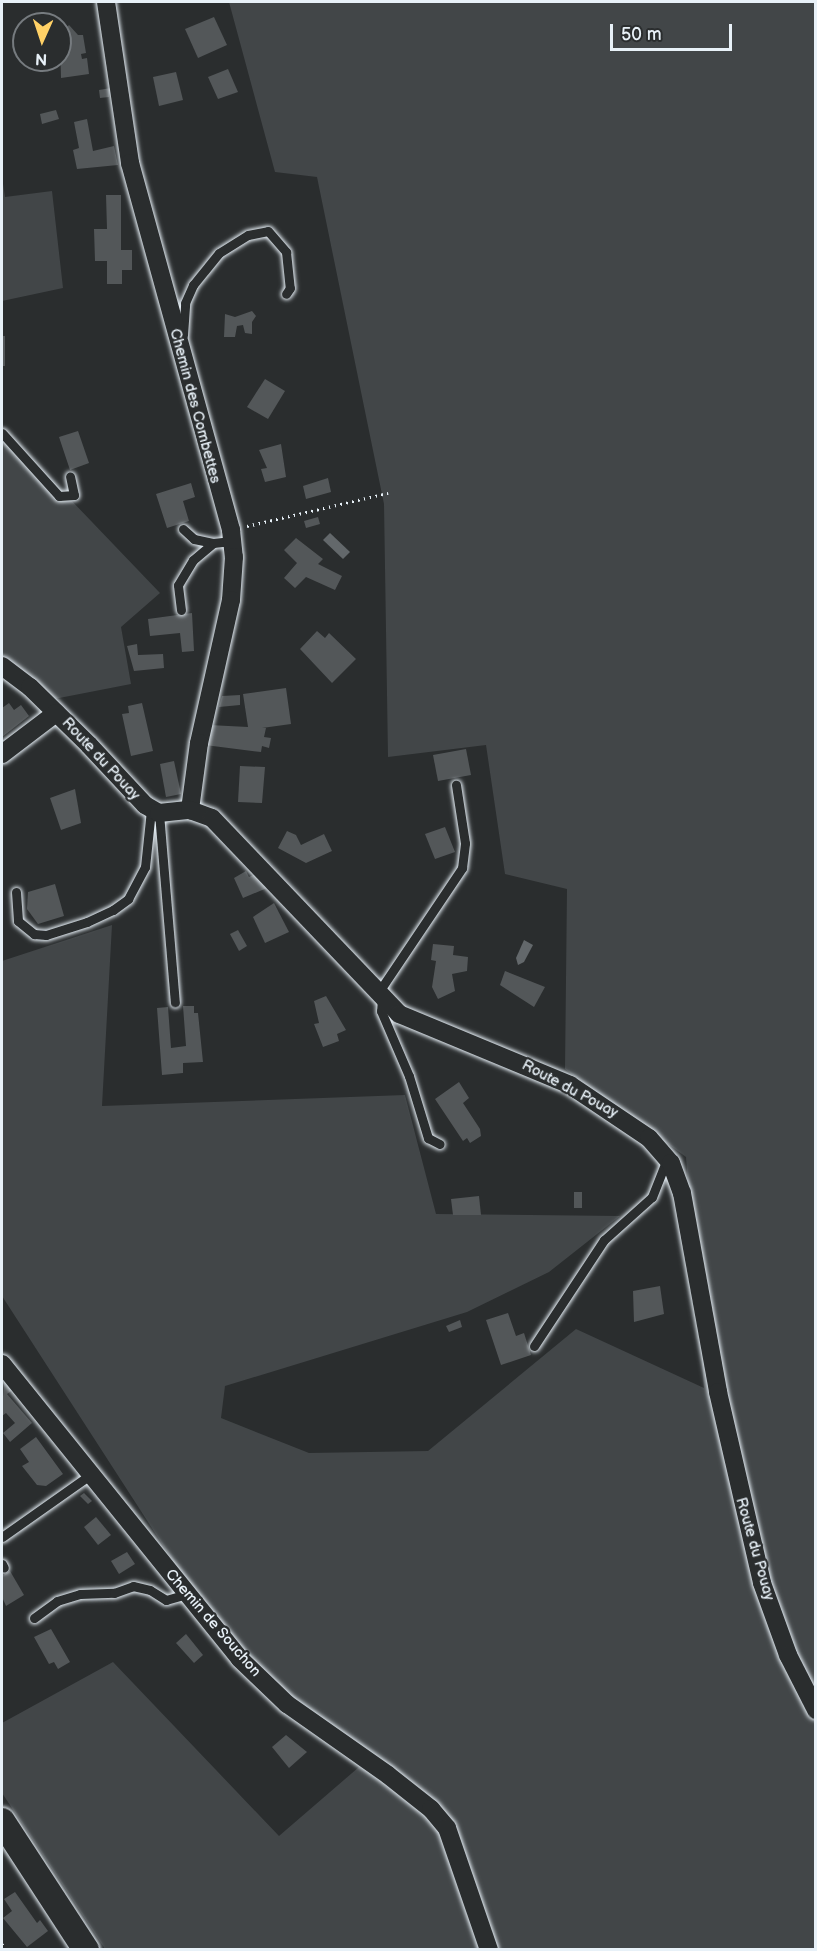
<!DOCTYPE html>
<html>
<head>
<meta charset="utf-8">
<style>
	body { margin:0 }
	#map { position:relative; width:817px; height:1951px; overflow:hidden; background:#2a2d2e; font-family:"Balsamiq Sans",sans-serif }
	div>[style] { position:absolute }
	.green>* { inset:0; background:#424648 }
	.water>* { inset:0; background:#63686b }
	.building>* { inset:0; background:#535759 }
	.path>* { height:3px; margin-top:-1.5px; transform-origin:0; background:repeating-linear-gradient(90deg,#e8f1f8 0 1.5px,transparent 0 6px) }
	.roads { filter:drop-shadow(0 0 2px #e8f1f8) drop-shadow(0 0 2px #e8f1f8) }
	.lane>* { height:9px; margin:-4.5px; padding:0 4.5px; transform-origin:4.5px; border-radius:4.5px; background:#2a2d2e }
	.street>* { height:18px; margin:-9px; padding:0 9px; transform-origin:9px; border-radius:9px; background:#2a2d2e }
	.secondary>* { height:26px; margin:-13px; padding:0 13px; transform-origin:13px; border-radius:13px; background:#2a2d2e }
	span { translate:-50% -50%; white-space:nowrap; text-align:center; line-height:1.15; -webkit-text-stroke:4.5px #2a2d2e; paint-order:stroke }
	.street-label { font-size:15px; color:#e8f1f8 }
	.frame { position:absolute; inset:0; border:3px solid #e8f1f8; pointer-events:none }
	.north { position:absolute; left:12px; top:12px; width:60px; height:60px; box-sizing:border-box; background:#2a2d2e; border:2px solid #767b7f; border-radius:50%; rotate:183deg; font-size:16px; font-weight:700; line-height:24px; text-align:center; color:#e8f1f8 }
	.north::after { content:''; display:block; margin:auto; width:21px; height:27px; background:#ffd166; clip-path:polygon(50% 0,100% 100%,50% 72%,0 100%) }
	.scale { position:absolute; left:610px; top:24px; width:122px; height:27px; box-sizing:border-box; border:3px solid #e8f1f8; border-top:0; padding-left:8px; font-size:18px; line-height:21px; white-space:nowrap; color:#e8f1f8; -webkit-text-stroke:4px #2a2d2e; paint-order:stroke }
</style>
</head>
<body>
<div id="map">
	<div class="green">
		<div style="clip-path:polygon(229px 2px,815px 2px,815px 1949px,105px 1949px,2px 1793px,2px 1723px,113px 1662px,279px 1836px,359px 1767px,252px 1683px,2px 1296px,2px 961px,112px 925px,102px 1106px,405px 1095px,436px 1214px,620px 1216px,549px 1272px,467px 1312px,225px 1386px,221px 1418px,309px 1453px,428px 1451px,576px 1329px,704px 1388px,686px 1157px,565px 1069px,567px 889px,505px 874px,486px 745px,388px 757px,384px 504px,317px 177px,275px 172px)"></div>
		<div style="clip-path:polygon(2px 177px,5px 197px,52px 191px,63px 288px,2px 301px)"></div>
		<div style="clip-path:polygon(2px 428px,160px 593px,121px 627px,131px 684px,54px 699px,2px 659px)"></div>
	</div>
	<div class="water">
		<div style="clip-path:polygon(330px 533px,350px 552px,343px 559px,323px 540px)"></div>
		<div style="clip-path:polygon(524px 940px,533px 945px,524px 962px,518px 965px,516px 958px)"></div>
	</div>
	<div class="building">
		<div style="clip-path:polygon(214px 17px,227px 45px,198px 58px,185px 29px)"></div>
		<div style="clip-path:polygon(69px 25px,78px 35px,83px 35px,86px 53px,81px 54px,82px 59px,87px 58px,89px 74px,61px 78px,60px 38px,69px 37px,64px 30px)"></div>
		<div style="clip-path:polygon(228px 69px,238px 92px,218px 99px,208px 77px)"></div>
		<div style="clip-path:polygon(176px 72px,183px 100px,159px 106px,153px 77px)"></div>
		<div style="clip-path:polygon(111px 88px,109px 97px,100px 98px,99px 90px)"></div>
		<div style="clip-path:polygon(56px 110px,59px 119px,42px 124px,40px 114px)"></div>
		<div style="clip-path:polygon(87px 119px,93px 151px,114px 146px,118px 165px,77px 169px,73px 150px,79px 148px,74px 122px)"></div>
		<div style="clip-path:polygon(106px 195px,121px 195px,121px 250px,132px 250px,132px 270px,122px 270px,122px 284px,107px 284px,107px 261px,95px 261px,94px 229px,107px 229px)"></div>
		<div style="clip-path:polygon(252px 311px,256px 316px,252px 322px,252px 334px,245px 333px,243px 325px,237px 326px,235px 337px,224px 337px,225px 314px,235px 317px)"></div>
		<div style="clip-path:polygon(2px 336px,5px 336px,5px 366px,2px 366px)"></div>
		<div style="clip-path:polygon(265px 379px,285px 391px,268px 419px,247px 407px)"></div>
		<div style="clip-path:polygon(78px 431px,89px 463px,70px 470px,59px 437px)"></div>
		<div style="clip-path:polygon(281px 444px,286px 477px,265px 482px,261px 469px,267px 468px,259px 450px)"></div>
		<div style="clip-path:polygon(328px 478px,331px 492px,306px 499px,303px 486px)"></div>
		<div style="clip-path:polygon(191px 483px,195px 497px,183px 501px,189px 521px,167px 528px,156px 494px)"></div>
		<div style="clip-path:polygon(318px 517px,320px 524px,306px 528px,304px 521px)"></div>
		<div style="clip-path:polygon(296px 538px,323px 559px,318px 564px,342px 576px,335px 590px,306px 577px,295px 588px,284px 578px,297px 563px,284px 550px)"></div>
		<div style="clip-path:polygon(192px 613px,194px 651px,182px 652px,180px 633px,150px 636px,148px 619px)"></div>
		<div style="clip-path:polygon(317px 631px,325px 638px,329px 633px,356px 659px,332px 683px,300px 649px)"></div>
		<div style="clip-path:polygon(137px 644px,138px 655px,163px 654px,164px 668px,134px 671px,127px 646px)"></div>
		<div style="clip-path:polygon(286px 688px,291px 724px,262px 728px,266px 728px,264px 737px,271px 738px,269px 748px,262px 746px,261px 752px,205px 745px,209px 725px,248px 727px,243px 694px)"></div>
		<div style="clip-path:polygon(240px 695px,240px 705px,219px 707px,222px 696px)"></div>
		<div style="clip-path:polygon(9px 703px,14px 710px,21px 705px,29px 716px,2px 737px,2px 708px)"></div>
		<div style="clip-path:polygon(142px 703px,153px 751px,131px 756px,122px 714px,129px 713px,128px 706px)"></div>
		<div style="clip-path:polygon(466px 749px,471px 775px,438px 781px,433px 755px)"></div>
		<div style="clip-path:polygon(174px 761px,181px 794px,166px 797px,160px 764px)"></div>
		<div style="clip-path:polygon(240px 766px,265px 767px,262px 803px,238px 802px)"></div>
		<div style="clip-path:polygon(75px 789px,81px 823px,61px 830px,50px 798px)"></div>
		<div style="clip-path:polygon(445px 827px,455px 852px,435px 859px,425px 834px)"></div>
		<div style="clip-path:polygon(287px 831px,296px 835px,301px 845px,324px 834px,332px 851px,306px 863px,278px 848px)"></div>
		<div style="clip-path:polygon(246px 871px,249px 877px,260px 872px,267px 888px,243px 898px,234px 878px)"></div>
		<div style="clip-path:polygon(55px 884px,64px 916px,38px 924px,27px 909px,28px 892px)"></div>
		<div style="clip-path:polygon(274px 903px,289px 932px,265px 943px,253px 917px)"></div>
		<div style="clip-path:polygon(238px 930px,247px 946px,239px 951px,230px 934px)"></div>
		<div style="clip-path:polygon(433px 944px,454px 946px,453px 955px,468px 957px,467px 971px,452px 974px,455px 991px,438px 999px,432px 987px,436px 961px,431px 960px)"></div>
		<div style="clip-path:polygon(505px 971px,545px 987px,534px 1007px,500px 985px)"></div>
		<div style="clip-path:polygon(326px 996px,346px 1030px,337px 1034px,339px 1041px,323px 1047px,314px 1024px,319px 1023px,314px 1001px)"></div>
		<div style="clip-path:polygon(183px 1006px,194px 1006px,194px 1013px,198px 1013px,203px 1062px,183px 1063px,183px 1073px,162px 1075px,157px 1008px,168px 1007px,171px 1048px,186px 1046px)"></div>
		<div style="clip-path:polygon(459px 1082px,469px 1098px,463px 1103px,480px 1129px,481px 1136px,470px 1143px,467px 1138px,463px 1141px,435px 1099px)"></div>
		<div style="clip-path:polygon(574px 1192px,582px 1192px,582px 1208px,574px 1208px)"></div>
		<div style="clip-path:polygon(479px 1196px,481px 1215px,453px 1215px,451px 1199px)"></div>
		<div style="clip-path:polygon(660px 1286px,664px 1314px,634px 1322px,633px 1291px)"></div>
		<div style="clip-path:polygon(508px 1313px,516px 1336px,524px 1333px,531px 1355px,501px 1365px,486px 1320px)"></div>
		<div style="clip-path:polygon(460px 1320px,462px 1327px,449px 1332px,446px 1326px)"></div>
		<div style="clip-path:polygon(4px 1377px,14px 1389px,7px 1394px,32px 1423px,10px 1442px,3px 1433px,15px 1423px,6px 1413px,2px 1416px)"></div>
		<div style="clip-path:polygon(36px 1437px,63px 1474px,46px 1486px,37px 1485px,22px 1466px,29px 1462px,20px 1449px)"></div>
		<div style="clip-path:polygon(84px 1493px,92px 1501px,88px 1504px,80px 1496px)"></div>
		<div style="clip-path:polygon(96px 1517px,111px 1535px,98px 1545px,84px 1527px)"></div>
		<div style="clip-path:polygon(127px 1552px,135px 1564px,119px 1574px,111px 1561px)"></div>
		<div style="clip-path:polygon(10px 1571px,24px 1595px,6px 1606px,2px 1597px,2px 1576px)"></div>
		<div style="clip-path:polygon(51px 1629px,70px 1662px,58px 1669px,54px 1662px,49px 1664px,34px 1637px)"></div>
		<div style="clip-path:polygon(186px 1634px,203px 1655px,194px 1663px,176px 1643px)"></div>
		<div style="clip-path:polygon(286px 1735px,307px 1752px,289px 1768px,272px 1747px)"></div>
		<div style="clip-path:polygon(15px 1892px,37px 1923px,40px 1920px,48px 1931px,27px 1947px,3px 1918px,12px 1911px,4px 1899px)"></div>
	</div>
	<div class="path">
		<div style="left:247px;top:526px;width:145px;rotate:-13.2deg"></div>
		<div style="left:2px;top:1944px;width:8px;rotate:50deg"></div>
	</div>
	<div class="roads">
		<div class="lane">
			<div style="left:183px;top:335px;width:32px;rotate:-86deg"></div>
			<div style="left:185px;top:303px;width:20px;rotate:-66deg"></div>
			<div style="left:193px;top:285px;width:41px;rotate:-50.9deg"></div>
			<div style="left:219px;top:253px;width:34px;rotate:-32deg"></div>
			<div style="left:248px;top:235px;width:20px;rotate:-11deg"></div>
			<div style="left:268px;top:231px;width:28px;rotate:49deg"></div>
			<div style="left:286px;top:252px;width:36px;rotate:84deg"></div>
			<div style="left:290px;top:288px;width:7px;rotate:124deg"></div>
			<div style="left:2px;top:433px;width:85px;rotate:47.9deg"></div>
			<div style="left:59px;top:496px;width:15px;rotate:-4deg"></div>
			<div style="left:74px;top:495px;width:19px;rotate:-102deg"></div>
			<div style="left:183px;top:529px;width:15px;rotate:42deg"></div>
			<div style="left:194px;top:539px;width:19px;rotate:12deg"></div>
			<div style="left:181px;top:610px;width:25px;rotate:-97deg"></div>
			<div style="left:178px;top:585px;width:29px;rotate:-59deg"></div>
			<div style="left:193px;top:560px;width:26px;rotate:-40deg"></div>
			<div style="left:213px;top:543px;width:19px;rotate:-6deg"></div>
			<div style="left:159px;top:813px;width:190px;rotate:85.2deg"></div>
			<div style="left:16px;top:892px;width:29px;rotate:86deg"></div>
			<div style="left:18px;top:921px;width:21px;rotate:39deg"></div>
			<div style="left:34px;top:934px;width:12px;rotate:5deg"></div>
			<div style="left:46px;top:935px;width:43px;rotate:-17.6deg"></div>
			<div style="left:87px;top:922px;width:29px;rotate:-25deg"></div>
			<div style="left:113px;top:910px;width:19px;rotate:-36deg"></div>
			<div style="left:128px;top:899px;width:36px;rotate:-62deg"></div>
			<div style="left:145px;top:867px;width:57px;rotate:-84deg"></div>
			<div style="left:378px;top:993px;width:151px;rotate:-56.1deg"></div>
			<div style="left:462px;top:868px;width:25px;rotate:-83deg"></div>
			<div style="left:465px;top:843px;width:59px;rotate:-98.8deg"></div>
			<div style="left:382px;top:998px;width:13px;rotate:94deg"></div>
			<div style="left:381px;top:1011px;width:71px;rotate:66.7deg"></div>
			<div style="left:409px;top:1076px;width:65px;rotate:73deg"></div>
			<div style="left:428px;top:1138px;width:13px;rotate:27deg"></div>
			<div style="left:534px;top:1346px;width:127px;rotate:-56.6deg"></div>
			<div style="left:604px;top:1240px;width:64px;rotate:-41.9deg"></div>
			<div style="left:652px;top:1197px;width:41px;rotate:-68.5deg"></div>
			<div style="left:2px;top:1537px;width:108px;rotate:-35.2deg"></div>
			<div style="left:2px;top:1564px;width:4px;rotate:63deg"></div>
			<div style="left:34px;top:1618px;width:29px;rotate:-36deg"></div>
			<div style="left:57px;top:1601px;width:24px;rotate:-17deg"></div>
			<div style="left:80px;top:1594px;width:34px;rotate:-2deg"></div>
			<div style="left:114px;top:1593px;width:20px;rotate:-20deg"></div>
			<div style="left:133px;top:1586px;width:17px;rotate:13deg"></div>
			<div style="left:150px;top:1590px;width:19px;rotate:32deg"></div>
			<div style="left:166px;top:1600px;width:22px;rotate:-16deg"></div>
		</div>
		<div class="street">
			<div style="left:106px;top:2px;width:163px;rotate:81.5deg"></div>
			<div style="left:130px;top:163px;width:381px;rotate:74.6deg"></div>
			<div style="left:231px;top:530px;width:27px;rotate:84deg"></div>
			<div style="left:234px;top:557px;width:43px;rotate:94deg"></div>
			<div style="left:231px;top:600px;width:147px;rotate:102.6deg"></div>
			<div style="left:199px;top:743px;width:68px;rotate:97.7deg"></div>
			<div style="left:2px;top:666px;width:35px;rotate:37deg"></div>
			<div style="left:30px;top:687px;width:83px;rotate:44.5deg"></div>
			<div style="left:89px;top:745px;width:82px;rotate:47deg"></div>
			<div style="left:145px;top:805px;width:16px;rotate:30deg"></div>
			<div style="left:159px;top:813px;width:31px;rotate:-6deg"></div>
			<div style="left:190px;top:810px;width:23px;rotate:20deg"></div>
			<div style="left:212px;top:818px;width:271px;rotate:46.3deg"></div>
			<div style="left:399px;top:1014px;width:185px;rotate:22.5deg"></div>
			<div style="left:570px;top:1085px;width:95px;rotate:33.9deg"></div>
			<div style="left:649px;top:1138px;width:33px;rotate:49deg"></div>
			<div style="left:671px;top:1163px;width:32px;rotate:70deg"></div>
			<div style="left:682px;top:1193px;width:202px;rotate:79.7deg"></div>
			<div style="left:718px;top:1392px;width:196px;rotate:77deg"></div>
			<div style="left:762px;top:1583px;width:77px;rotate:70.1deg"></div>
			<div style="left:788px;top:1655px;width:62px;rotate:63deg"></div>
			<div style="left:2px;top:754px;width:68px;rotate:-37.2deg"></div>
			<div style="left:2px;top:1364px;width:379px;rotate:51.1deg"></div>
			<div style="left:240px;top:1659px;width:65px;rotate:43.8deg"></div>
			<div style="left:287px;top:1704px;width:123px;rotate:35.1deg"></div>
			<div style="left:388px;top:1775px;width:55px;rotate:38.3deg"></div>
			<div style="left:431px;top:1809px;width:25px;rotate:50deg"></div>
			<div style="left:447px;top:1828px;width:129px;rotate:71deg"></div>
		</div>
		<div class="secondary">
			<div style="left:2px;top:1821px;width:154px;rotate:56.9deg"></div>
		</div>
	</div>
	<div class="street-label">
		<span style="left:195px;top:406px;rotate:75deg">Chemin des Combettes</span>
		<span style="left:101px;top:759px;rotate:47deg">Route du Pouay</span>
		<span style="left:570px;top:1089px;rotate:28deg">Route du Pouay</span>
		<span style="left:755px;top:1549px;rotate:74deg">Route du Pouay</span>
		<span style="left:213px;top:1623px;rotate:49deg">Chemin de Souchon</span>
	</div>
	<div class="frame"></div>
	<div class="north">N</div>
	<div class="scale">50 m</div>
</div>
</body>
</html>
